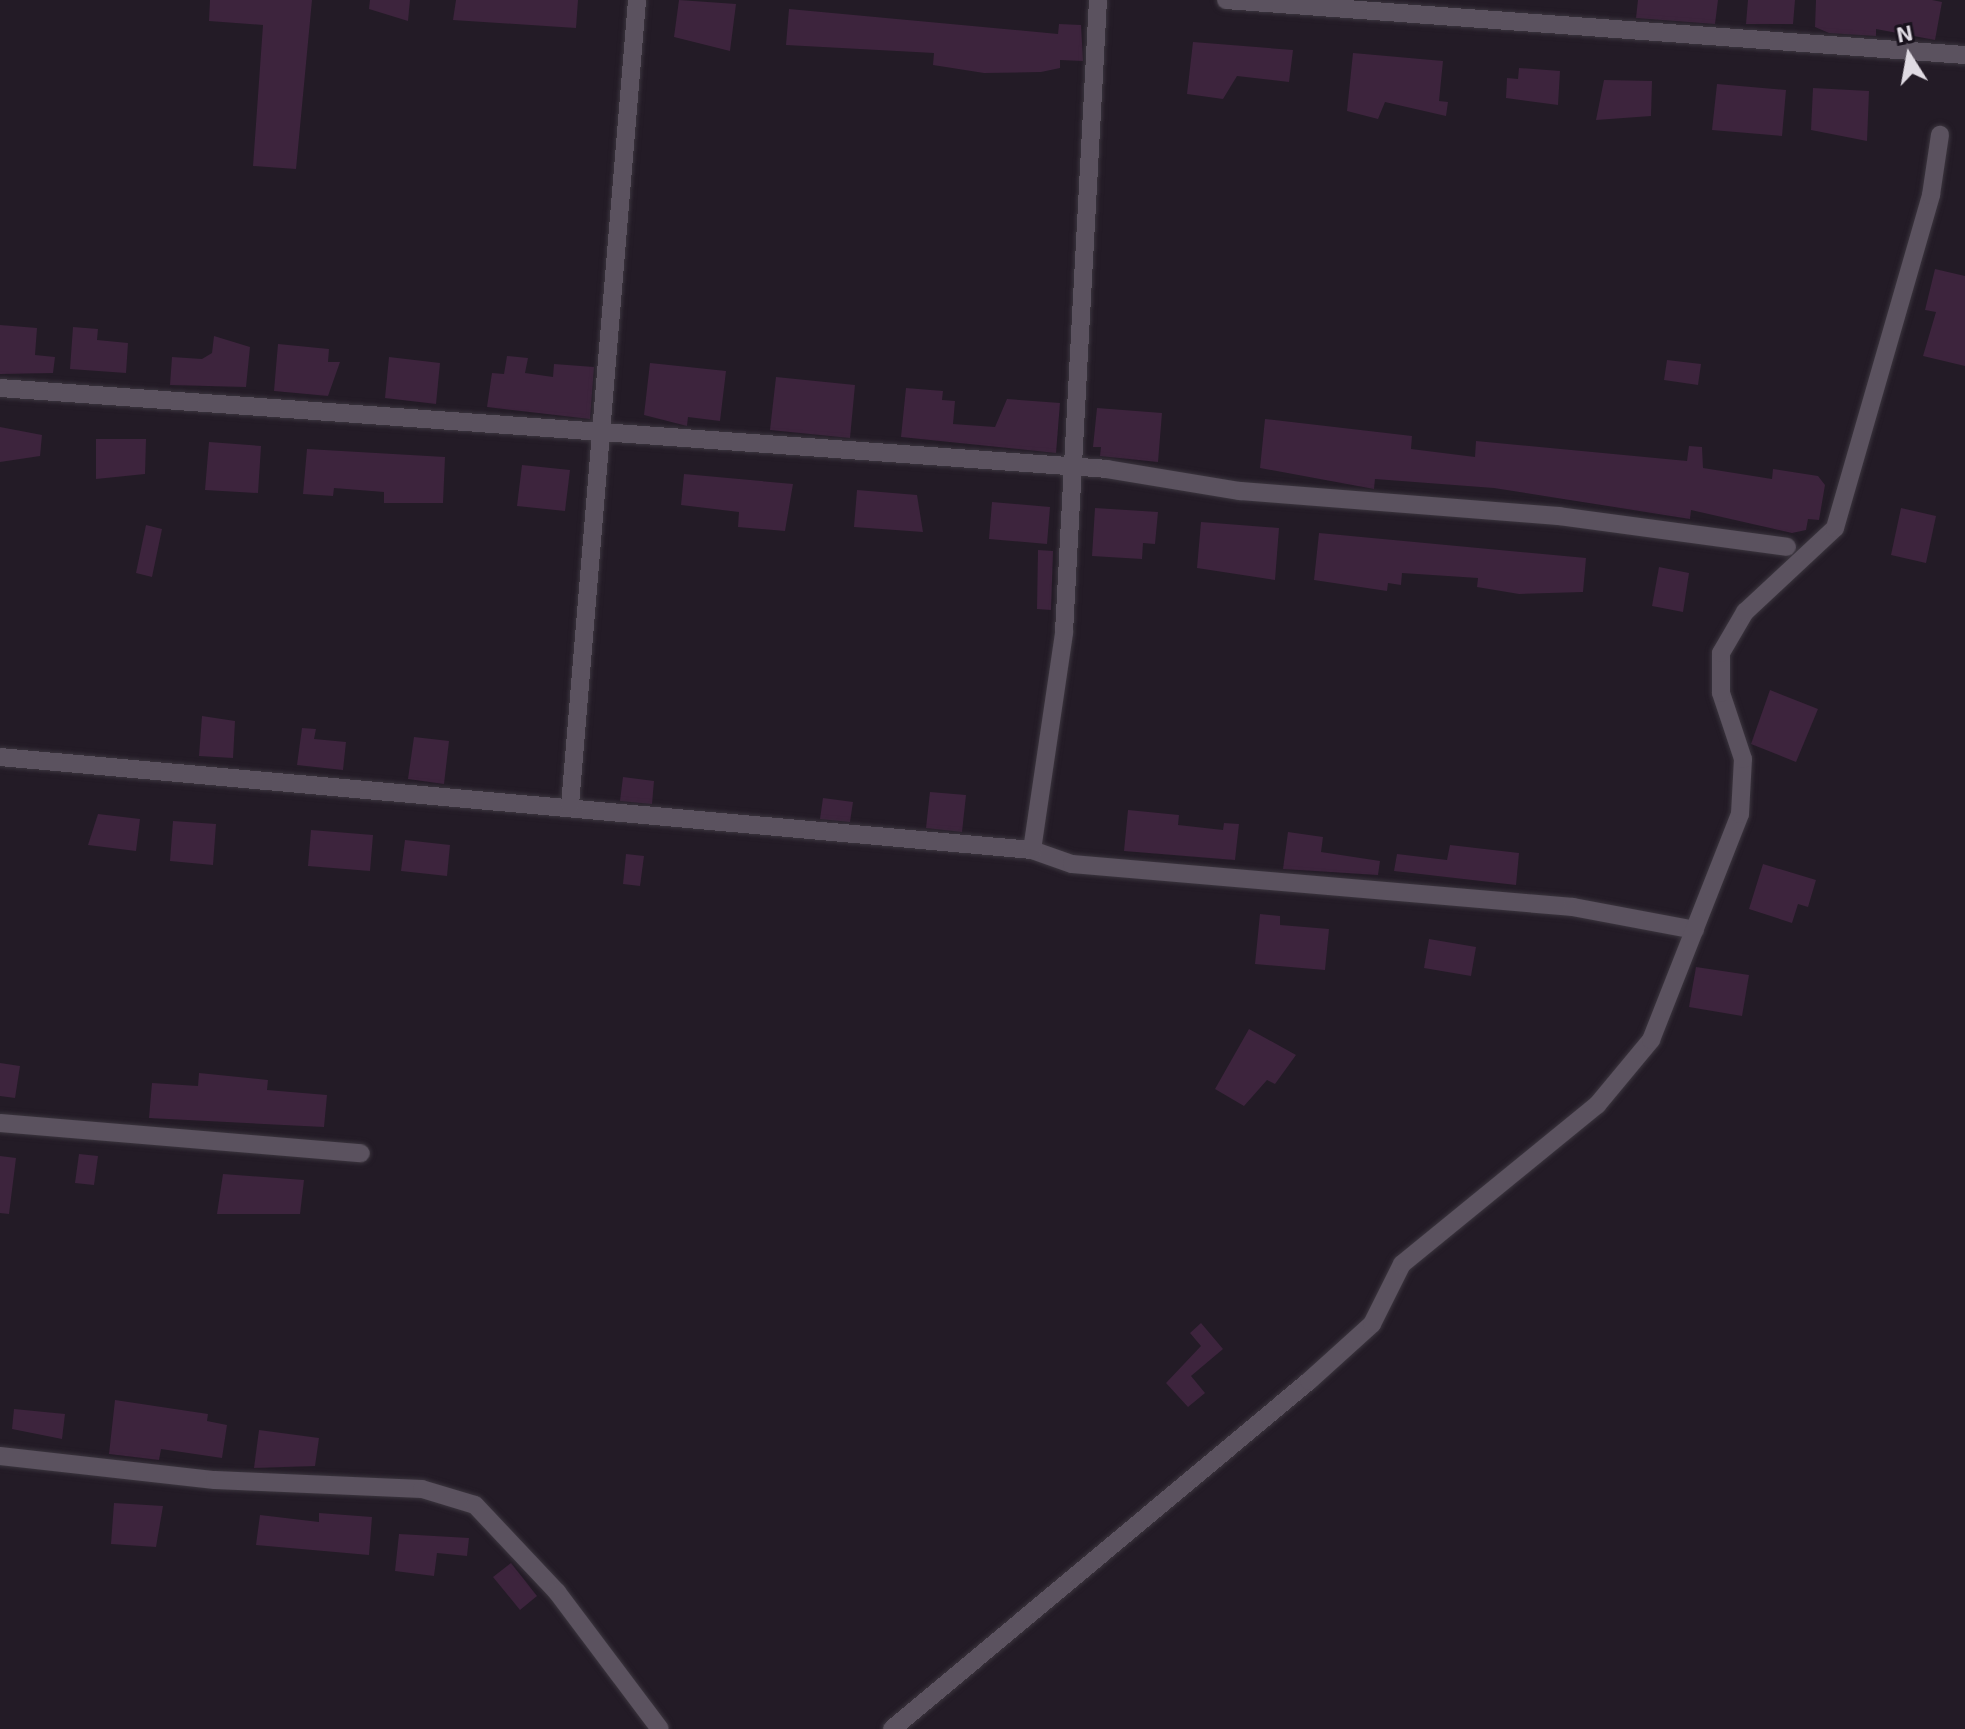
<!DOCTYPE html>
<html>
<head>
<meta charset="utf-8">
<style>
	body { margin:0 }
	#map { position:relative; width:1965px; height:1729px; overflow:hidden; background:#231b26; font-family:"Exo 2",sans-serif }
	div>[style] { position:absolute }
	.building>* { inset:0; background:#3d243d }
	.roads { filter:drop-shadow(0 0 2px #3b353e) drop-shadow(0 0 2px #3b353e) }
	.minor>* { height:18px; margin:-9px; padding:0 9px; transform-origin:9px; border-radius:9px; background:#5b525f }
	span { translate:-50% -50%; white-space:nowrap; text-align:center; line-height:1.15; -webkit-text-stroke:7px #19121d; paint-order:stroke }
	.north { position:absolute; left:1869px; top:16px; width:80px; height:80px; -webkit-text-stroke:6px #19121d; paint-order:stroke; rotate:349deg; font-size:22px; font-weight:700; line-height:32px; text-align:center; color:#e0dbe3 }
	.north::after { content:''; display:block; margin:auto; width:28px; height:36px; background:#e0dbe3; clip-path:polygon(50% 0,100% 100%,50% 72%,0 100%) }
</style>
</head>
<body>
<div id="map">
	<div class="building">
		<div style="clip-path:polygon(210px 0,312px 0,296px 169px,253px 166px,263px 25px,209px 21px)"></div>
		<div style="clip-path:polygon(370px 0,410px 0,408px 21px,369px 9px)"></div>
		<div style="clip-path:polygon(456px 0,578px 0,576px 28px,453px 20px)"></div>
		<div style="clip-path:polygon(679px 0,736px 4px,730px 51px,674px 37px)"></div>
		<div style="clip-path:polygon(1638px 0,1718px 0,1715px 24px,1636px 18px)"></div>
		<div style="clip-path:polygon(1748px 0,1795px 0,1793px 24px,1746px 24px)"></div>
		<div style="clip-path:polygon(1816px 0,1932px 0,1942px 2px,1935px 40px,1876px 29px,1876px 36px,1829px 33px,1815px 27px)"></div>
		<div style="clip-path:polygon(789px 9px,1058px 34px,1059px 24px,1081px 25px,1083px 61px,1060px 60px,1060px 68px,1041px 72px,984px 73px,933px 65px,934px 53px,786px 45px)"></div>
		<div style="clip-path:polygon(1193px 42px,1293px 50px,1289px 82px,1237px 76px,1223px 99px,1187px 94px)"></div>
		<div style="clip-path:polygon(1353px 53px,1443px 61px,1439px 101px,1448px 102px,1446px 116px,1385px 102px,1378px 119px,1347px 111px)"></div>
		<div style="clip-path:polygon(1519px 68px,1560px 71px,1558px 105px,1506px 98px,1507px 78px,1518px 79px)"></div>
		<div style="clip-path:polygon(1604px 80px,1652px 81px,1651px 116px,1596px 120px)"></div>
		<div style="clip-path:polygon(1717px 84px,1786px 90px,1782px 136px,1712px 130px)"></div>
		<div style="clip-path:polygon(1813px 88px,1869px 91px,1867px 141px,1811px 130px)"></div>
		<div style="clip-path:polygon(1935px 269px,1965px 276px,1965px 366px,1923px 356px,1936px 312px,1925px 310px)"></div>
		<div style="clip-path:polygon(0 325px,37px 328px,35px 355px,55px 357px,53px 373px,0 374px)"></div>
		<div style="clip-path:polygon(73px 327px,98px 329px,97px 340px,128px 343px,126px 373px,70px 369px)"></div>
		<div style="clip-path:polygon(214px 336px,250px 347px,246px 387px,170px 385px,172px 357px,202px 359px,212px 353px)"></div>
		<div style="clip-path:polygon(278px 344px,329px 349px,328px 362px,340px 362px,328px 396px,274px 391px)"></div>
		<div style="clip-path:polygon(507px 356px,528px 358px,525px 373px,553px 377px,554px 364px,594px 367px,590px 419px,487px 407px,492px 373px,504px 374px)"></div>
		<div style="clip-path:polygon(389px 357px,440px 363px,436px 404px,385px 398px)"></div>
		<div style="clip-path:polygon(1667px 360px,1701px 364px,1698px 385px,1664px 380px)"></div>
		<div style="clip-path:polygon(650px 363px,726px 371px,720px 421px,688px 417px,687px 426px,644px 415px)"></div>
		<div style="clip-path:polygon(776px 377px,855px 385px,850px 438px,770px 430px)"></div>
		<div style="clip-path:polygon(906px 388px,943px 391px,942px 400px,955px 401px,953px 424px,995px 427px,1007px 399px,1060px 403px,1056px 453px,901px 437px)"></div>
		<div style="clip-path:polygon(1097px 408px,1162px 413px,1158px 462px,1100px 456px,1101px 447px,1093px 447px)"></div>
		<div style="clip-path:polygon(1265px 419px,1412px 436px,1411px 449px,1475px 457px,1476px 441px,1687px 461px,1689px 446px,1702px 447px,1703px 468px,1772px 479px,1773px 469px,1818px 476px,1825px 485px,1819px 520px,1808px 519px,1806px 530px,1792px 533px,1691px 510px,1690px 519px,1494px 488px,1375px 479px,1374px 489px,1260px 468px)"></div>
		<div style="clip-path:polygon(0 427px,42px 435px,40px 456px,0 462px)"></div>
		<div style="clip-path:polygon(96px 439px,146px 439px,145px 474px,96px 479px)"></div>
		<div style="clip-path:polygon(209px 442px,261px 446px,258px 493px,205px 490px)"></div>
		<div style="clip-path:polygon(307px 449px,445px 457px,443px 503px,384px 503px,384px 492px,334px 488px,333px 496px,303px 494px)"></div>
		<div style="clip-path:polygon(522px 465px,570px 470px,565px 511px,517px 506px)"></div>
		<div style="clip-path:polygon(684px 474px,793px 484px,785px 531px,738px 527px,739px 512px,681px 505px)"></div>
		<div style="clip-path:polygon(857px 490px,917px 495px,923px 532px,854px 527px)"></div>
		<div style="clip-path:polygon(992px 502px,1050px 507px,1047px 544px,989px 539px)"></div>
		<div style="clip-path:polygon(1095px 508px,1158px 512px,1155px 544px,1143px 543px,1142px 559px,1092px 556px)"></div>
		<div style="clip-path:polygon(1901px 508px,1936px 516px,1926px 563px,1891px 555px)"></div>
		<div style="clip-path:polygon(1201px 522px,1279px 528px,1275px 580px,1197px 568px)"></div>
		<div style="clip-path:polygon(146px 525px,162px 529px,152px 577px,136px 573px)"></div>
		<div style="clip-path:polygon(1319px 533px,1586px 558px,1583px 592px,1519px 594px,1477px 587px,1478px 578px,1402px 573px,1401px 585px,1388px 583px,1387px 591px,1314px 580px)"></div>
		<div style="clip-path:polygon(1038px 550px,1053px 551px,1051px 610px,1037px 609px)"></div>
		<div style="clip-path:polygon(1659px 567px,1689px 573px,1683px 612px,1652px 606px)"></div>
		<div style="clip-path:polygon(1770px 690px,1818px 709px,1796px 762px,1751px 744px)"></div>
		<div style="clip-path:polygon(202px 716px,235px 721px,233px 758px,199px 756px)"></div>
		<div style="clip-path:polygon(302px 728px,316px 729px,314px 739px,346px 742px,343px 770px,297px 765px)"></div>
		<div style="clip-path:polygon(414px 737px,449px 741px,444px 784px,408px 779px)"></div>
		<div style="clip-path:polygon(623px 777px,654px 781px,652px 804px,620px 801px)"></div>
		<div style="clip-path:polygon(930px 792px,966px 795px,962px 832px,926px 828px)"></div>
		<div style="clip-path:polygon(823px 798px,853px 802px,850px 822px,820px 819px)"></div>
		<div style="clip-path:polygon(1128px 810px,1179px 815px,1178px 825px,1223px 830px,1224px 823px,1239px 824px,1235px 860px,1124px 851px)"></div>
		<div style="clip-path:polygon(98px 814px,140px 819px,136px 851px,88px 845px)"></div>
		<div style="clip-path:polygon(173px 821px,216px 824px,213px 865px,170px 861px)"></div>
		<div style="clip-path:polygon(311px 830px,373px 835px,370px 871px,308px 866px)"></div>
		<div style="clip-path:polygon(1288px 832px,1323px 837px,1321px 852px,1380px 861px,1378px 875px,1283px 869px)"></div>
		<div style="clip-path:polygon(405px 840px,450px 845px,447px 876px,401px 871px)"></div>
		<div style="clip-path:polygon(1450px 845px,1519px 853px,1516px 885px,1394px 871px,1397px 854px,1447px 860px)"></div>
		<div style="clip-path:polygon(626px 854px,644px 856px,640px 886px,623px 884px)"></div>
		<div style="clip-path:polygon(1763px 864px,1816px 880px,1808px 907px,1798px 904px,1792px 923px,1749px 909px)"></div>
		<div style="clip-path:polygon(1260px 914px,1280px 916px,1280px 925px,1329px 929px,1325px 970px,1255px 964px)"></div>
		<div style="clip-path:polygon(1429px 939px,1476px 947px,1471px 976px,1424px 968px)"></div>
		<div style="clip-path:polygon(1696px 967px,1749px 975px,1742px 1016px,1689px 1007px)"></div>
		<div style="clip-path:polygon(1249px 1029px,1296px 1055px,1275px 1084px,1267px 1080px,1244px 1106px,1215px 1089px)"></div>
		<div style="clip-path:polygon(0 1063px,20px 1066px,15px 1098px,0 1096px)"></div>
		<div style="clip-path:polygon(199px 1073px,268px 1080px,267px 1090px,327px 1095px,324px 1127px,149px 1118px,152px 1083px,198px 1086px)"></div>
		<div style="clip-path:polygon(79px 1154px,98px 1156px,94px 1185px,75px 1183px)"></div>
		<div style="clip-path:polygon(0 1156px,16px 1158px,9px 1214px,0 1213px)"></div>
		<div style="clip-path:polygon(223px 1174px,304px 1180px,300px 1214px,217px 1214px)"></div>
		<div style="clip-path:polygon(1201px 1323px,1223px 1349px,1191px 1376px,1205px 1393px,1188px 1407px,1166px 1383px,1201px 1346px,1190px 1333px)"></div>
		<div style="clip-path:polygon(115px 1400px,208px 1414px,207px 1421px,227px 1425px,222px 1458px,161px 1449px,159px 1460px,109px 1454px)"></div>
		<div style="clip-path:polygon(14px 1409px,65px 1414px,62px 1439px,12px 1429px)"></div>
		<div style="clip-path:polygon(259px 1430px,319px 1438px,315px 1466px,254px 1468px)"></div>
		<div style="clip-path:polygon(114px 1503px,163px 1506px,156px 1547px,111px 1544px)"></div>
		<div style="clip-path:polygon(319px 1513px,372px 1517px,369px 1555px,256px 1545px,260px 1515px,319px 1522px)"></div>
		<div style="clip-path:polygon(399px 1534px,469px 1538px,467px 1556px,437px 1553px,434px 1576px,395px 1571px)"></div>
		<div style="clip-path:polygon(511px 1563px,537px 1596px,520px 1610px,493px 1577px)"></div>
	</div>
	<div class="roads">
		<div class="minor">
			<div style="left:1226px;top:0;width:741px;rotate:4.26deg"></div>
			<div style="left:0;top:388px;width:1110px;rotate:4.18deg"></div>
			<div style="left:1107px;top:469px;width:135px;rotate:9.4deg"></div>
			<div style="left:1240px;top:491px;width:320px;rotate:4.5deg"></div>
			<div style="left:1559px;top:516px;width:230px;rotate:7.7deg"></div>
			<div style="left:0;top:757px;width:1036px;rotate:5.15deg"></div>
			<div style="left:1032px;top:850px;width:42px;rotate:19.3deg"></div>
			<div style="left:1072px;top:864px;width:503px;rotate:4.91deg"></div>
			<div style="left:1573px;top:907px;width:124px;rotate:10.7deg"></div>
			<div style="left:570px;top:805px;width:808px;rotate:-85.24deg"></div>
			<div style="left:1032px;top:850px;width:220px;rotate:-81.6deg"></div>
			<div style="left:1064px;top:632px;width:633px;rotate:-86.92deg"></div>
			<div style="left:0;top:1123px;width:362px;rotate:4.8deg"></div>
			<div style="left:0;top:1456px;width:216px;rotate:6.4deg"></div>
			<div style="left:215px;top:1480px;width:207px;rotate:2.5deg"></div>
			<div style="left:422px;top:1489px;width:55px;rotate:16.8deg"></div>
			<div style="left:475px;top:1505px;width:120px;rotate:46.7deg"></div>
			<div style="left:557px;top:1592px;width:171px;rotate:53.1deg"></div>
			<div style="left:892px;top:1729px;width:543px;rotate:-39.85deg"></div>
			<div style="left:1309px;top:1381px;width:85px;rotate:-42.1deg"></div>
			<div style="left:1372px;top:1324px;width:67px;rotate:-63.4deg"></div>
			<div style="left:1402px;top:1264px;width:252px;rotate:-39.2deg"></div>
			<div style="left:1597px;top:1105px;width:85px;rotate:-50.3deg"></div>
			<div style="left:1651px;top:1040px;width:243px;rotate:-68.5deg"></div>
			<div style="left:1740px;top:814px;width:55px;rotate:-86.9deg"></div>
			<div style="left:1743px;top:759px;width:70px;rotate:-108.4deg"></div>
			<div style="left:1721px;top:693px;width:40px;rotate:-90deg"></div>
			<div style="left:1721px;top:653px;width:48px;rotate:-59.7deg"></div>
			<div style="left:1745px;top:612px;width:123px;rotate:-43deg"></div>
			<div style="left:1835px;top:528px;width:347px;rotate:-73.9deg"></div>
			<div style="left:1931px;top:195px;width:61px;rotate:-81.5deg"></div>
		</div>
	</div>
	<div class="north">N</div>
</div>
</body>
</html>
